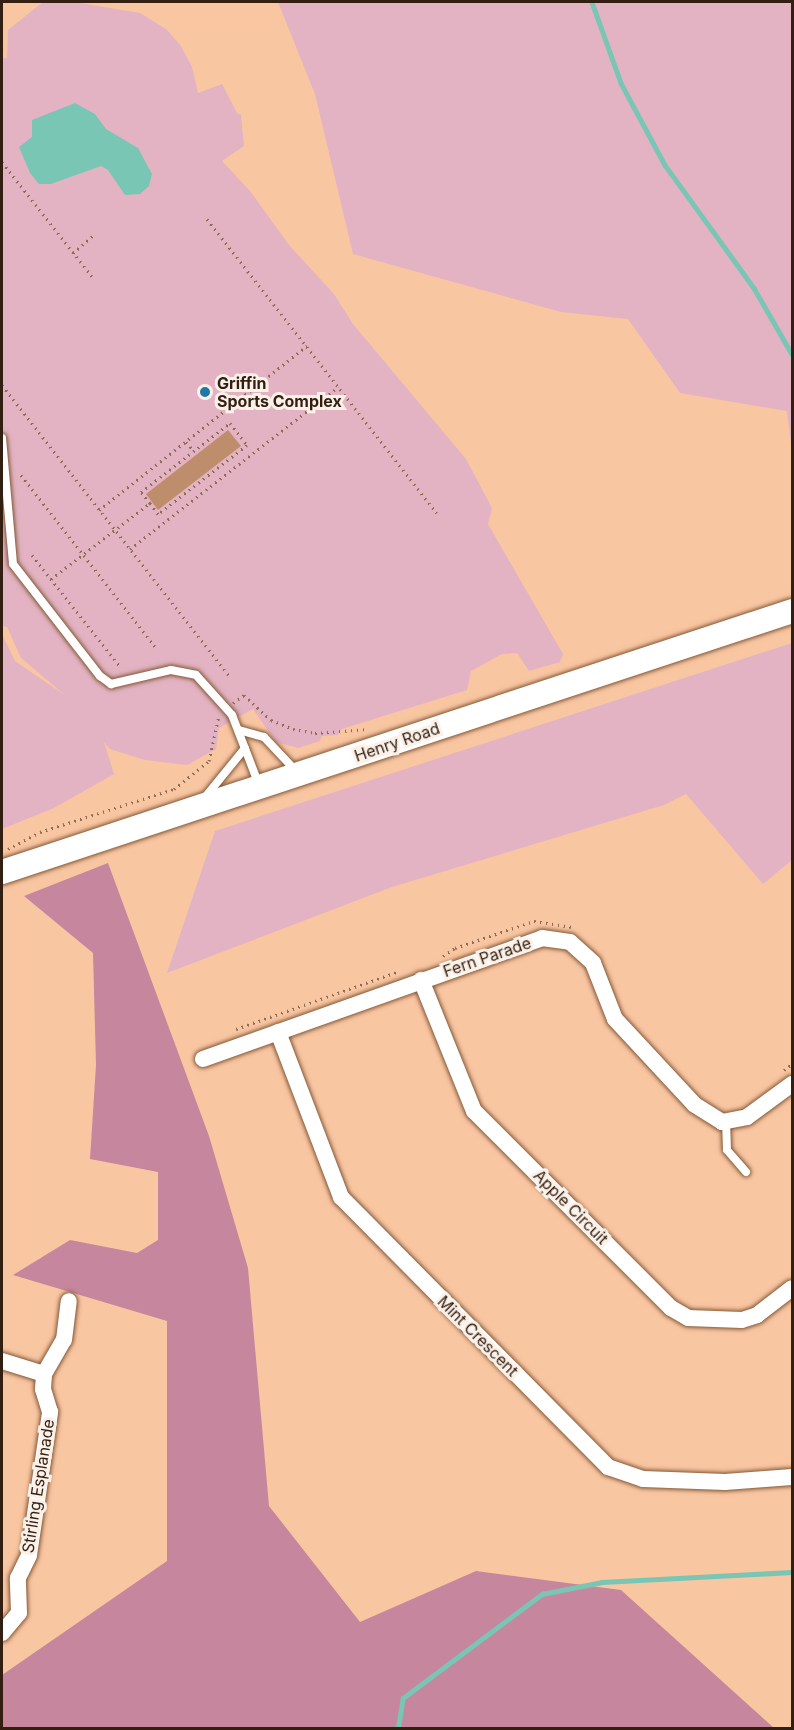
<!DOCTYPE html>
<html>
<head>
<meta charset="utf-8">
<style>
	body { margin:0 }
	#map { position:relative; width:794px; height:1730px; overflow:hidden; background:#f9c6a2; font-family:Inter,sans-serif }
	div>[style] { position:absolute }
	.green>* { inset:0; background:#e3b3c3 }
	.forest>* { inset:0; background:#c6869d }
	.water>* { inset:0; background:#78c6b3 }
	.stream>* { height:4.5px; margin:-2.25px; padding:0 2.25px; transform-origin:2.25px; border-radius:2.25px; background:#78c6b3 }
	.building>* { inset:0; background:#be8e6c }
	.path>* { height:3px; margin-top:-1.5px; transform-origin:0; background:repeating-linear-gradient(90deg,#8e6c54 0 1.5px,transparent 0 6px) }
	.roads { filter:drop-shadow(0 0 2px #845837) drop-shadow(0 0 2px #845837) }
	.lane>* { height:8px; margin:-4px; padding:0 4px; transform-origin:4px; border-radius:4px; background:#fff }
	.street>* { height:16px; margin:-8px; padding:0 8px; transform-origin:8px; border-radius:8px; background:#fff }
	.secondary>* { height:24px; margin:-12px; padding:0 12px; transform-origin:12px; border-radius:12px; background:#fff }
	.dots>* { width:16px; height:16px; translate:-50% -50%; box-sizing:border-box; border:3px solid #fbf1e9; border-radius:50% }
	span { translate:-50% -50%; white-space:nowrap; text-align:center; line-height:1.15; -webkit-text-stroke:6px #fbf1e9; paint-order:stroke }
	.poi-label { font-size:16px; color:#321f11; font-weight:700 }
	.left { translate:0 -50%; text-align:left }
	.street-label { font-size:16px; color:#321f11 }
	.frame { position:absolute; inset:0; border:3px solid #321f11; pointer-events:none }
</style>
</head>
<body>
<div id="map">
	<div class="green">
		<div style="clip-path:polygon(43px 2px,74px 2px,140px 13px,166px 29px,181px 46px,192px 67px,198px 93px,222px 84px,237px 113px,241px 115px,244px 146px,222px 161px,250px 191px,289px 245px,334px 294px,353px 324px,466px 459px,492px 508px,488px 524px,563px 654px,560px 662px,529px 671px,517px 653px,502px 654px,471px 671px,467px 690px,342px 729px,337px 735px,322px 736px,320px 741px,298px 748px,276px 742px,253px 709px,219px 728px,216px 749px,187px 765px,145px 760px,110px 749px,104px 742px,114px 774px,54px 808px,2px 829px,2px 634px,15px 661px,66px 696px,21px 658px,7px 627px,2px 626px,2px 58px,7px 58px,8px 30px)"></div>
		<div style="clip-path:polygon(278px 2px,792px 2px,792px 453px,787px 411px,680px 393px,628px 319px,561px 312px,353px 254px,315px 94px)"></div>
		<div style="clip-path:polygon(792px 643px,792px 860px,763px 884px,686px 794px,664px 805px,392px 887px,167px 973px,215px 831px)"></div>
	</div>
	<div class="forest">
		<div style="clip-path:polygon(108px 863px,209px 1136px,248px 1268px,269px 1506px,360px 1622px,476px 1571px,621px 1590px,774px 1728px,2px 1728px,2px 1675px,167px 1561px,167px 1321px,13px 1275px,70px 1240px,137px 1253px,158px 1240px,158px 1172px,90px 1159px,96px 1065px,93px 953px,24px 896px)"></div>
	</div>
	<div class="water">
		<div style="clip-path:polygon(75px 103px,95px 114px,106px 129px,138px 148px,152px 174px,149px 186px,140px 194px,125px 195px,108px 170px,101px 166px,51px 184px,39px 184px,30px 173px,19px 147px,32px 137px,32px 120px)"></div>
	</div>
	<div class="stream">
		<div style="left:592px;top:2px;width:86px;rotate:70.3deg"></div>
		<div style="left:621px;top:83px;width:93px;rotate:61.8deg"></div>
		<div style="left:665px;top:165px;width:152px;rotate:54.1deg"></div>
		<div style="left:754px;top:288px;width:76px;rotate:60.1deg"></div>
		<div style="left:398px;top:1728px;width:30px;rotate:-81deg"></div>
		<div style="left:403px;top:1698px;width:174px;rotate:-36.8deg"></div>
		<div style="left:542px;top:1594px;width:61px;rotate:-11.3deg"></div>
		<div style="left:602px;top:1582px;width:190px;rotate:-3deg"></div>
	</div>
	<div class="building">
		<div style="clip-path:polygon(228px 430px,241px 446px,158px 510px,146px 494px)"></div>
	</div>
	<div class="path">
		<div style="left:2px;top:162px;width:149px;rotate:51.8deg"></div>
		<div style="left:207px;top:219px;width:373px;rotate:52deg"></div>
		<div style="left:73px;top:253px;width:29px;rotate:-41deg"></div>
		<div style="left:2px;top:385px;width:370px;rotate:52deg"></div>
		<div style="left:186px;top:442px;width:12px;rotate:48deg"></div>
		<div style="left:21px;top:475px;width:221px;rotate:52deg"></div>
		<div style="left:99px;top:510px;width:265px;rotate:-38.3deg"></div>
		<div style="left:130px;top:549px;width:264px;rotate:-37.9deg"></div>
		<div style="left:32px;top:555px;width:140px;rotate:51.7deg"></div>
		<div style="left:51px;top:579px;width:125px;rotate:-37.5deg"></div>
		<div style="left:150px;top:503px;width:14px;rotate:-129deg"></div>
		<div style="left:141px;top:492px;width:113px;rotate:-37.8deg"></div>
		<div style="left:230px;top:423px;width:28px;rotate:52deg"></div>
		<div style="left:247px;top:445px;width:113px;rotate:142.2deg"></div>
		<div style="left:158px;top:514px;width:14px;rotate:-126deg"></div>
		<div style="left:233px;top:703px;width:14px;rotate:-36deg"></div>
		<div style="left:244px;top:695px;width:37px;rotate:43deg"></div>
		<div style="left:271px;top:720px;width:24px;rotate:22deg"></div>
		<div style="left:293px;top:729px;width:22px;rotate:10deg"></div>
		<div style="left:315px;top:733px;width:53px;rotate:-4.3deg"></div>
		<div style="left:8px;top:849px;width:36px;rotate:-28deg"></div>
		<div style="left:40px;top:832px;width:141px;rotate:-17.8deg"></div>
		<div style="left:174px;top:789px;width:45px;rotate:-38.7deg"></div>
		<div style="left:209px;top:761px;width:47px;rotate:-77.7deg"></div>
		<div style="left:443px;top:956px;width:14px;rotate:-34deg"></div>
		<div style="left:455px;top:948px;width:83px;rotate:-18.9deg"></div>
		<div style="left:534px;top:921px;width:39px;rotate:9deg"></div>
		<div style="left:236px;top:1029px;width:171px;rotate:-19.5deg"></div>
		<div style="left:784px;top:1070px;width:10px;rotate:-37deg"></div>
	</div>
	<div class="roads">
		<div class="lane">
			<div style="left:2px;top:438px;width:126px;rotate:85deg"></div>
			<div style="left:13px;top:564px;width:142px;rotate:52.2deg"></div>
			<div style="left:100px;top:676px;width:14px;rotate:36deg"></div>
			<div style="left:111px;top:684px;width:62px;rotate:-13.1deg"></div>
			<div style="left:171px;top:670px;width:25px;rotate:11deg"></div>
			<div style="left:196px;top:675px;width:54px;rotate:48deg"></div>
			<div style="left:232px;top:715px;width:75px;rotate:68.9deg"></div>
			<div style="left:239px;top:730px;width:26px;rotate:16deg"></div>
			<div style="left:264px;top:737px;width:48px;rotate:46.7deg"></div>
			<div style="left:202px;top:801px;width:68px;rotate:-50.9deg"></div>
			<div style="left:726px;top:1121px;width:29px;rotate:88deg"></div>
			<div style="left:727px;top:1150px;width:29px;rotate:49deg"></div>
		</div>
		<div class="street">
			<div style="left:421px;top:980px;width:141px;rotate:68deg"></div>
			<div style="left:474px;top:1111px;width:279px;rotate:45deg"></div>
			<div style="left:671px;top:1308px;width:20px;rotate:30deg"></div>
			<div style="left:688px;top:1318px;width:54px;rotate:2.1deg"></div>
			<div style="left:742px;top:1320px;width:16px;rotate:-18deg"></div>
			<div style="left:757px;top:1315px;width:44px;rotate:-37.6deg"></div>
			<div style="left:278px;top:1032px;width:177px;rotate:69.1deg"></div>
			<div style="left:341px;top:1197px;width:380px;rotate:45.3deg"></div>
			<div style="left:608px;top:1467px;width:37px;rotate:19deg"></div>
			<div style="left:643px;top:1479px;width:82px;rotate:2.1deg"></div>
			<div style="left:725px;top:1482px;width:67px;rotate:-4.3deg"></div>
			<div style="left:203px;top:1059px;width:360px;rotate:-19.6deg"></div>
			<div style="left:542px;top:938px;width:28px;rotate:8deg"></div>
			<div style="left:570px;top:942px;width:31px;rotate:42deg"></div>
			<div style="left:593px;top:963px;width:60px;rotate:68.6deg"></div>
			<div style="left:615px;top:1019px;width:117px;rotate:47.1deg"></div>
			<div style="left:695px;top:1105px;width:32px;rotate:32deg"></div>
			<div style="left:722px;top:1122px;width:25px;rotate:-11deg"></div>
			<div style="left:747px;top:1117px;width:56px;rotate:-36.3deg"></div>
			<div style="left:2px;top:1361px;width:44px;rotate:17.2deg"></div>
			<div style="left:2px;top:1633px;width:26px;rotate:-50deg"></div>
			<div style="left:19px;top:1613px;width:35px;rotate:-92deg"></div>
			<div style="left:18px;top:1578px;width:25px;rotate:-64deg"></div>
			<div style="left:29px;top:1555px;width:145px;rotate:-81.6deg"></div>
			<div style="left:50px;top:1412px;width:24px;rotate:-107deg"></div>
			<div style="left:43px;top:1389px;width:15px;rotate:-86deg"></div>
			<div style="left:44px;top:1374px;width:39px;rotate:-60deg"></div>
			<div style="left:64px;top:1340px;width:39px;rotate:-83deg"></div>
		</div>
		<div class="secondary">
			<div style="left:2px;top:872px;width:832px;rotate:-18.28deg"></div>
		</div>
	</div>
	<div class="dots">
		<div style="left:205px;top:392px;background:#1e79a7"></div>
	</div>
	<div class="poi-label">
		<span class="left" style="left:217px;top:392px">Griffin<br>Sports Complex</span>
	</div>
	<div class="street-label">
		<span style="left:397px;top:742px;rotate:-19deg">Henry Road</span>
		<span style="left:487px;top:957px;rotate:-19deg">Fern Parade</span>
		<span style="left:571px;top:1207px;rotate:45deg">Apple Circuit</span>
		<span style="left:478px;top:1336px;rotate:45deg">Mint Crescent</span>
		<span style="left:38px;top:1486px;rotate:-81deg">Stirling Esplanade</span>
	</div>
	<div class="frame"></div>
</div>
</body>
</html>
